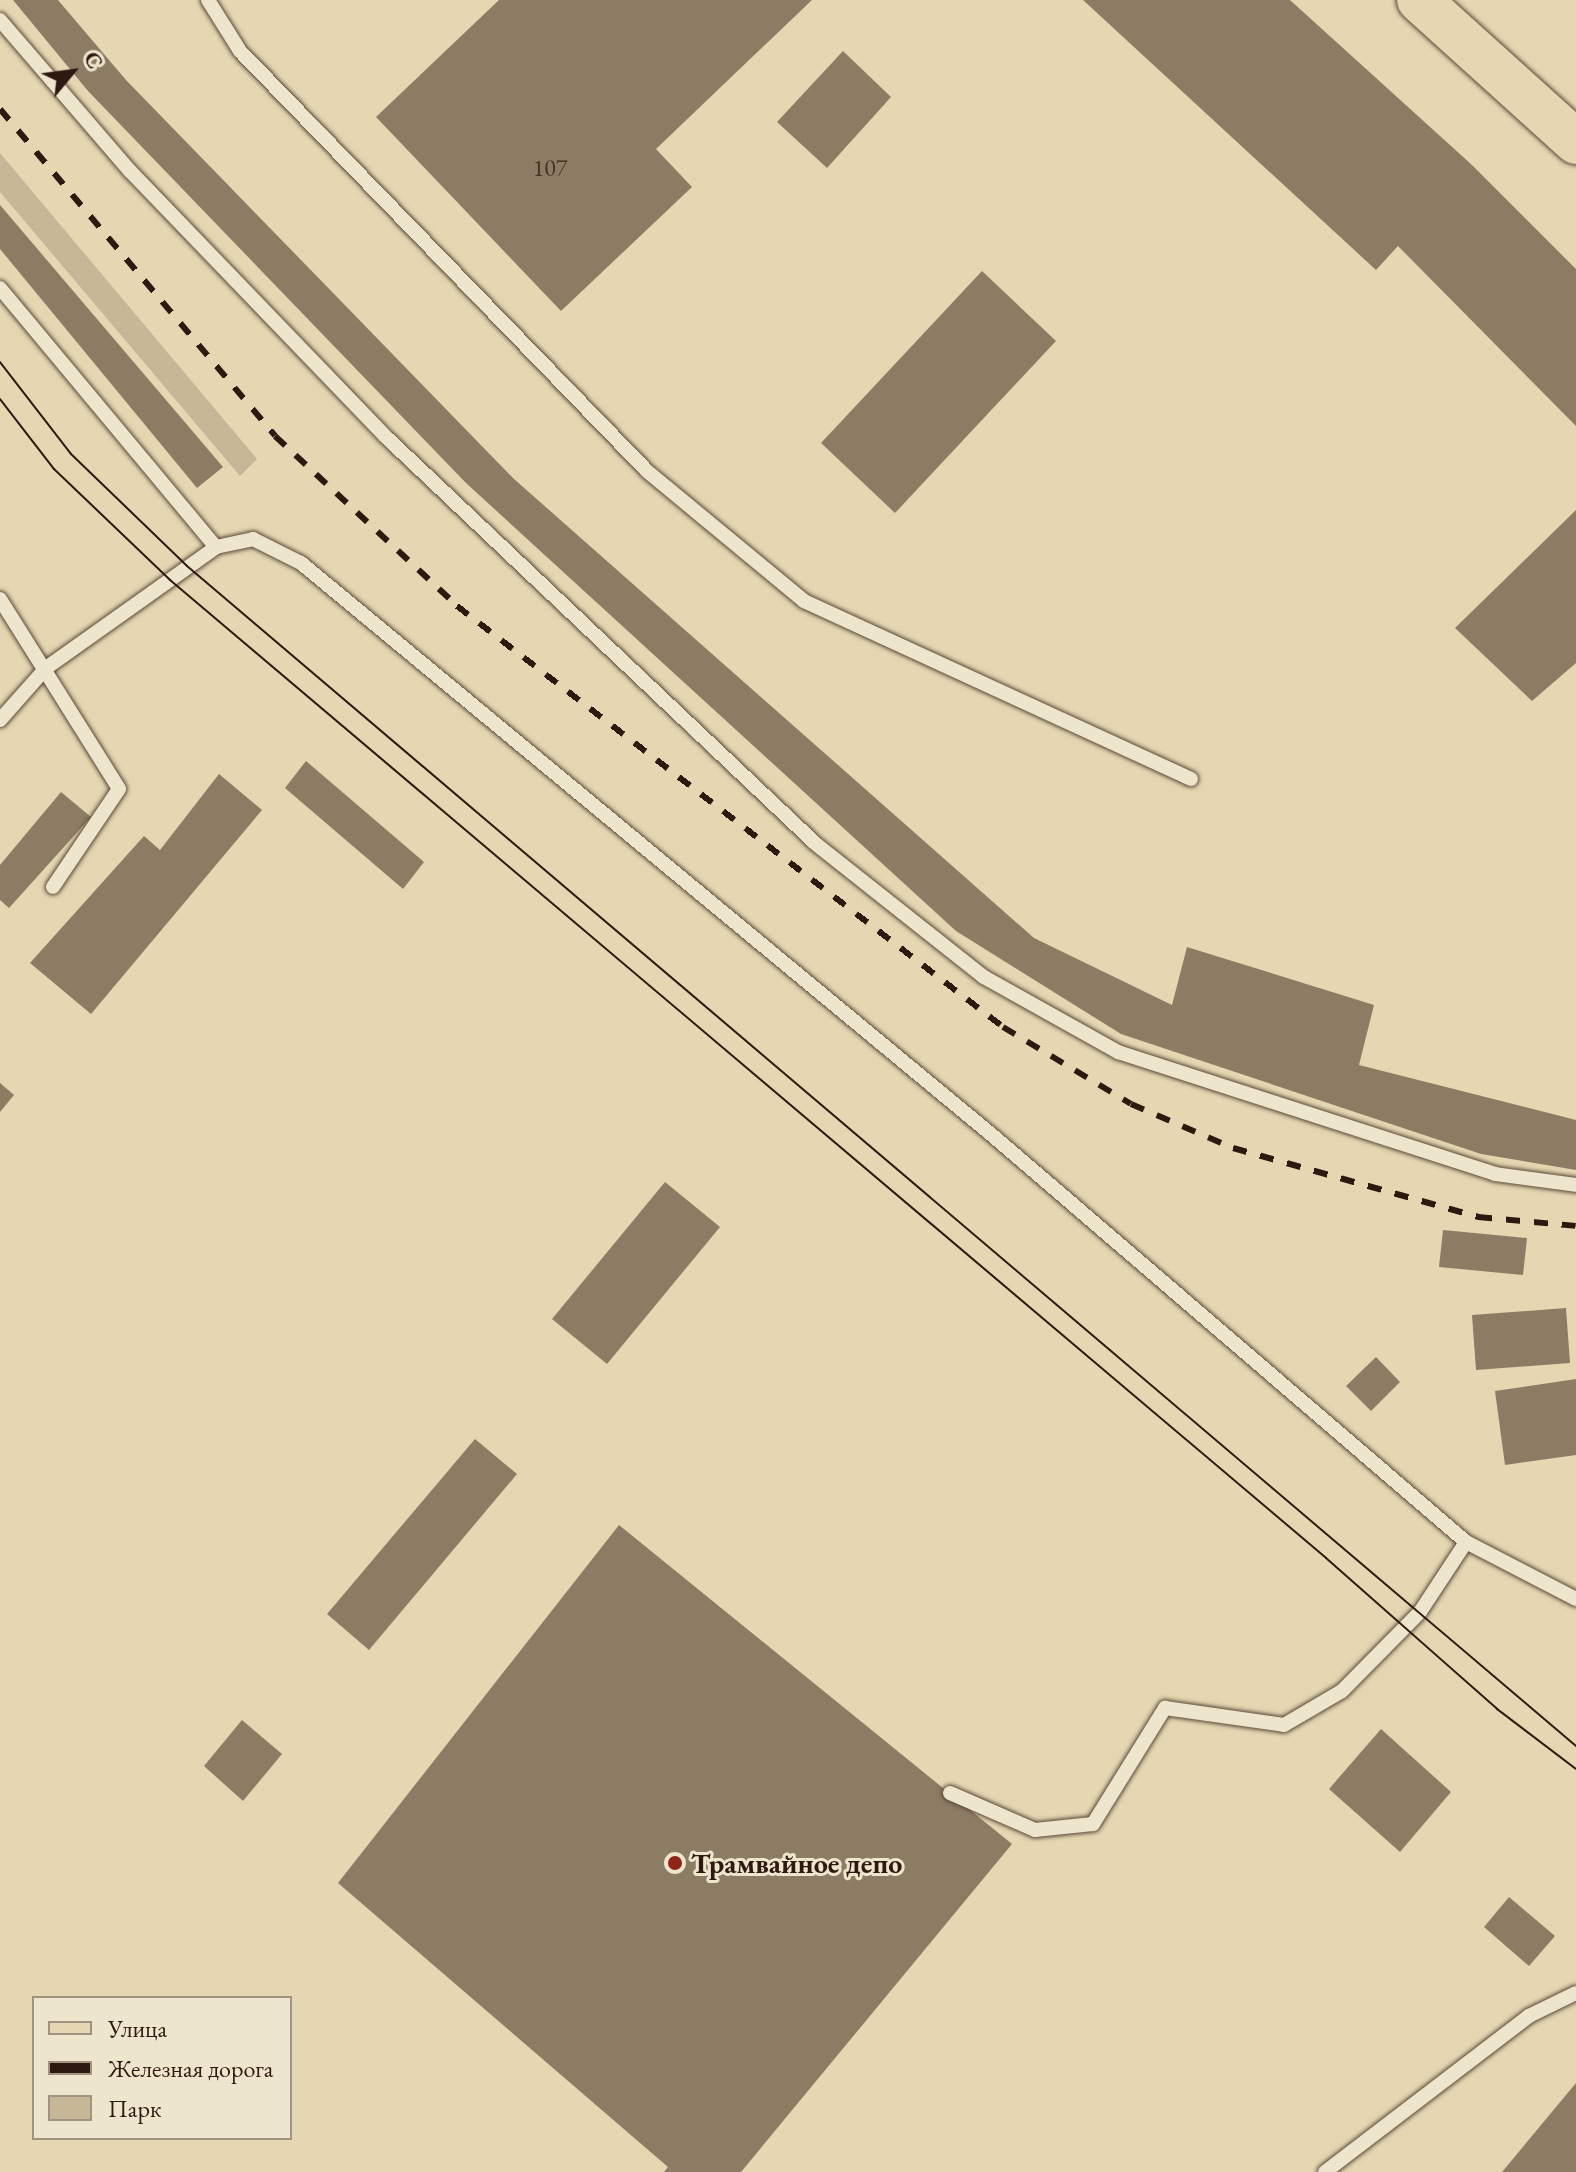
<!DOCTYPE html>
<html>
<head>
<meta charset="utf-8">
<style>
	body { margin:0 }
	#map { position:relative; width:1576px; height:2172px; overflow:hidden; background:#e5d7b2; font-family:"EB Garamond",serif }
	div>[style] { position:absolute }
	.green>* { inset:0; background:#c6b796 }
	.building>* { inset:0; background:#8d7c64 }
	.roads { filter:drop-shadow(0 0 2px #5b4838) drop-shadow(0 0 2px #5b4838) }
	.service>* { height:14px; margin:-7px; padding:0 7px; transform-origin:7px; border-radius:7px; background:#eee5cd }
	.primary>* { height:44px; margin:-22px; padding:0 22px; transform-origin:22px; border-radius:22px; background:#e5d7b2 }
	.tram>* { height:2px; margin:-1px; padding:0 1px; transform-origin:1px; border-radius:1px; background:#2d190f }
	.rail>* { height:6px; margin-top:-3px; transform-origin:0; background:repeating-linear-gradient(90deg,#2d190f 0 14px,transparent 0 28px) }
	.dots>* { width:22px; height:22px; translate:-50% -50%; box-sizing:border-box; border:4px solid #eee5cd; border-radius:50% }
	span { translate:-50% -50%; white-space:nowrap; text-align:center; line-height:1.15; -webkit-text-stroke:6px #eee5cd; paint-order:stroke }
	.number-label { font-size:24px; color:#453224 }
	.number-label span { -webkit-text-stroke-width:0 }
	.poi-label { font-size:28px; color:#2d190f; font-weight:700 }
	.left { translate:0 -50%; text-align:left }
	.legend { position:absolute; left:32px; top:1996px; width:260px; height:144px; box-sizing:border-box; background:#eee5cd; border:2px solid #a19381; margin:0; padding:10px 14px; list-style:none; font-size:24px; color:#2d190f }
	.legend li { display:flex; align-items:center; gap:16px; height:40px }
	.legend b { width:40px; border:2px solid #a19381 }
	.north { position:absolute; left:32px; top:32px; width:80px; height:80px; -webkit-text-stroke:6px #eee5cd; paint-order:stroke; rotate:61deg; font-size:22px; font-weight:700; line-height:32px; text-align:center; color:#2d190f }
	.north::after { content:''; display:block; margin:auto; width:28px; height:36px; background:#2d190f; clip-path:polygon(50% 0,100% 100%,50% 72%,0 100%) }
</style>
</head>
<body>
<div id="map">
	<div class="green">
		<div style="clip-path:polygon(0 153px,257px 459px,240px 476px,0 192px)"></div>
	</div>
	<div class="building">
		<div style="clip-path:polygon(13px 0,58px 0,126px 80px,514px 479px,1034px 938px,1172px 1005px,1187px 947px,1374px 1005px,1359px 1065px,1576px 1120px,1576px 1170px,1481px 1154px,1121px 1034px,956px 931px,466px 483px,88px 91px)"></div>
		<div style="clip-path:polygon(499px 0,812px 0,656px 149px,692px 187px,561px 311px,376px 117px)"></div>
		<div style="clip-path:polygon(1083px 0,1290px 0,1472px 165px,1576px 269px,1576px 426px,1398px 246px,1376px 270px)"></div>
		<div style="clip-path:polygon(843px 51px,891px 97px,827px 168px,777px 122px)"></div>
		<div style="clip-path:polygon(0 205px,223px 467px,197px 488px,0 249px)"></div>
		<div style="clip-path:polygon(982px 271px,1056px 341px,895px 513px,821px 443px)"></div>
		<div style="clip-path:polygon(1576px 510px,1576px 663px,1532px 701px,1455px 628px)"></div>
		<div style="clip-path:polygon(306px 761px,424px 862px,403px 889px,285px 788px)"></div>
		<div style="clip-path:polygon(219px 774px,262px 810px,91px 1014px,30px 963px,144px 836px,160px 850px)"></div>
		<div style="clip-path:polygon(61px 792px,91px 817px,9px 908px,0 900px,0 865px)"></div>
		<div style="clip-path:polygon(0 1083px,14px 1095px,0 1112px)"></div>
		<div style="clip-path:polygon(665px 1182px,720px 1227px,607px 1364px,552px 1319px)"></div>
		<div style="clip-path:polygon(1443px 1230px,1527px 1238px,1523px 1275px,1439px 1267px)"></div>
		<div style="clip-path:polygon(1566px 1308px,1570px 1363px,1476px 1370px,1472px 1315px)"></div>
		<div style="clip-path:polygon(1376px 1357px,1400px 1382px,1371px 1411px,1346px 1386px)"></div>
		<div style="clip-path:polygon(1576px 1379px,1576px 1455px,1505px 1465px,1495px 1391px)"></div>
		<div style="clip-path:polygon(475px 1439px,517px 1474px,369px 1650px,327px 1614px)"></div>
		<div style="clip-path:polygon(619px 1525px,1012px 1844px,741px 2172px,664px 2172px,668px 2167px,338px 1883px)"></div>
		<div style="clip-path:polygon(242px 1720px,282px 1754px,243px 1801px,204px 1766px)"></div>
		<div style="clip-path:polygon(1381px 1729px,1451px 1792px,1400px 1852px,1329px 1789px)"></div>
		<div style="clip-path:polygon(1509px 1897px,1555px 1936px,1529px 1966px,1484px 1927px)"></div>
		<div style="clip-path:polygon(1576px 2083px,1576px 2172px,1502px 2172px)"></div>
	</div>
	<div class="roads">
		<div class="service">
			<div style="left:208px;top:0;width:60px;rotate:57.9deg"></div>
			<div style="left:240px;top:51px;width:585px;rotate:45.9deg"></div>
			<div style="left:647px;top:471px;width:204px;rotate:39.6deg"></div>
			<div style="left:804px;top:601px;width:426px;rotate:24.7deg"></div>
			<div style="left:0;top:20px;width:199px;rotate:49.3deg"></div>
			<div style="left:130px;top:171px;width:369px;rotate:46.1deg"></div>
			<div style="left:386px;top:437px;width:592px;rotate:43.43deg"></div>
			<div style="left:816px;top:844px;width:214px;rotate:38.4deg"></div>
			<div style="left:984px;top:977px;width:154px;rotate:29.2deg"></div>
			<div style="left:1118px;top:1052px;width:396px;rotate:17.9deg"></div>
			<div style="left:1495px;top:1174px;width:82px;rotate:7.7deg"></div>
			<div style="left:0;top:288px;width:337px;rotate:50.2deg"></div>
			<div style="left:0;top:599px;width:224px;rotate:57.9deg"></div>
			<div style="left:119px;top:789px;width:118px;rotate:124deg"></div>
			<div style="left:0;top:720px;width:69px;rotate:-48.5deg"></div>
			<div style="left:46px;top:668px;width:209px;rotate:-35.4deg"></div>
			<div style="left:216px;top:547px;width:38px;rotate:-12deg"></div>
			<div style="left:253px;top:539px;width:54px;rotate:26.6deg"></div>
			<div style="left:301px;top:563px;width:897px;rotate:39.62deg"></div>
			<div style="left:992px;top:1135px;width:625px;rotate:40.65deg"></div>
			<div style="left:1466px;top:1542px;width:124px;rotate:27.4deg"></div>
			<div style="left:950px;top:1793px;width:93px;rotate:23.5deg"></div>
			<div style="left:1035px;top:1830px;width:58px;rotate:-5.9deg"></div>
			<div style="left:1093px;top:1824px;width:137px;rotate:-58.2deg"></div>
			<div style="left:1165px;top:1708px;width:120px;rotate:8.1deg"></div>
			<div style="left:1284px;top:1725px;width:67px;rotate:-30.4deg"></div>
			<div style="left:1342px;top:1691px;width:111px;rotate:-45.4deg"></div>
			<div style="left:1420px;top:1612px;width:84px;rotate:-56.7deg"></div>
			<div style="left:1325px;top:2172px;width:257px;rotate:-37.4deg"></div>
			<div style="left:1529px;top:2016px;width:52px;rotate:-26.1deg"></div>
		</div>
		<div class="primary">
			<div style="left:1419px;top:0;width:212px;rotate:42.1deg"></div>
		</div>
	</div>
	<div class="tram">
		<div style="left:0;top:362px;width:116px;rotate:52.3deg"></div>
		<div style="left:71px;top:454px;width:161px;rotate:44deg"></div>
		<div style="left:187px;top:566px;width:1823px;rotate:40.35deg"></div>
		<div style="left:0;top:399px;width:88px;rotate:52.4deg"></div>
		<div style="left:54px;top:469px;width:161px;rotate:43.7deg"></div>
		<div style="left:170px;top:580px;width:1514px;rotate:40.23deg"></div>
		<div style="left:1326px;top:1558px;width:228px;rotate:41.4deg"></div>
		<div style="left:1497px;top:1709px;width:99px;rotate:37.2deg"></div>
	</div>
	<div class="rail">
		<div style="left:0;top:109px;width:427px;rotate:49.9deg"></div>
		<div style="left:275px;top:436px;width:249px;rotate:43deg"></div>
		<div style="left:457px;top:606px;width:689px;rotate:37.63deg"></div>
		<div style="left:1003px;top:1027px;width:149px;rotate:31deg"></div>
		<div style="left:1131px;top:1104px;width:111px;rotate:23.3deg"></div>
		<div style="left:1233px;top:1148px;width:255px;rotate:15.7deg"></div>
		<div style="left:1478px;top:1217px;width:98px;rotate:5.2deg"></div>
	</div>
	<div class="dots">
		<div style="left:675px;top:1863px;background:#8f2418"></div>
	</div>
	<div class="number-label">
		<span style="left:550px;top:168px">107</span>
	</div>
	<div class="poi-label">
		<span class="left" style="left:691px;top:1863px">Трамвайное депо</span>
	</div>
	<ul class="legend">
	<li><b style="height:10px;background:#e5d7b2"></b>Улица</li>
	<li><b style="height:10px;background:#2d190f"></b>Железная дорога</li>
	<li><b style="height:22px;background:#c6b796"></b>Парк</li>
	</ul>
	<div class="north">С</div>
</div>
</body>
</html>
